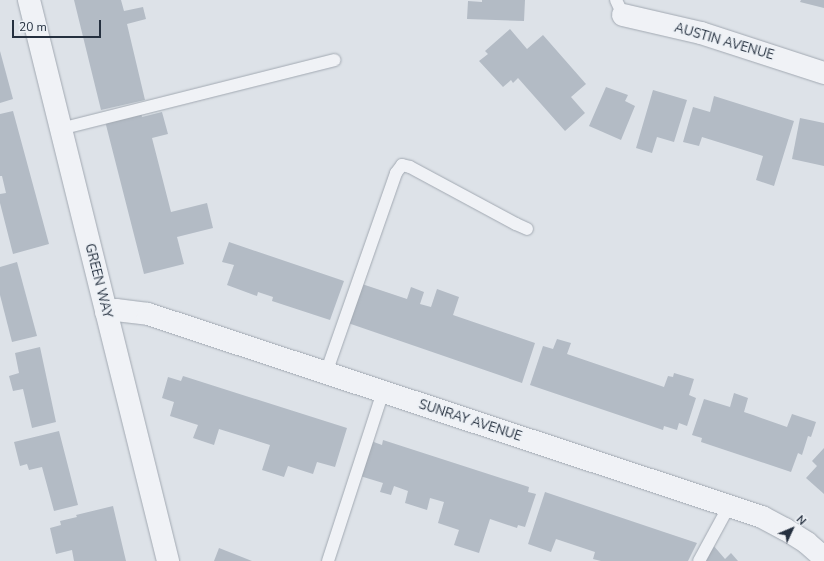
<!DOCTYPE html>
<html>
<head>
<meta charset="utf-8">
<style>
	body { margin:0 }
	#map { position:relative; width:824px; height:561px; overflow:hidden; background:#dde2e8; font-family:"Nunito Sans",sans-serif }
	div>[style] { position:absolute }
	.building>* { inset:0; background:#b3bbc5 }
	.roads { filter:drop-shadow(0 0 1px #a2a9b2) drop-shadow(0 0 1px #a2a9b2) }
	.service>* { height:12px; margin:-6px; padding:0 6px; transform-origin:6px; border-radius:6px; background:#f0f2f6 }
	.minor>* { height:22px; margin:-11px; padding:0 11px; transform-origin:11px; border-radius:11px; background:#f0f2f6 }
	span { translate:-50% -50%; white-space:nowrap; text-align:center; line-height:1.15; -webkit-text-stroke:3px #ecf0f5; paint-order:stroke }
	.street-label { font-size:13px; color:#25303f }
	.north { position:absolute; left:772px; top:509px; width:40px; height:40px; -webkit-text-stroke:3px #ecf0f5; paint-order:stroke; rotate:46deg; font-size:11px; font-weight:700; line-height:16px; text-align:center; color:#25303f }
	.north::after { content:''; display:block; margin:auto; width:14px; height:18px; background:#25303f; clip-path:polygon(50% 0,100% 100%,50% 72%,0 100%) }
	.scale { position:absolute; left:12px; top:20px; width:89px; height:18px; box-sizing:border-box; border:2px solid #25303f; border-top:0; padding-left:5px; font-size:12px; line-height:14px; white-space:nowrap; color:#25303f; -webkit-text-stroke:3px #ecf0f5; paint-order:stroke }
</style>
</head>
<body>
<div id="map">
	<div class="building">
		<div style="clip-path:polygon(74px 0,121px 0,124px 11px,143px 7px,146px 19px,127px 24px,145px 100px,101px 110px)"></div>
		<div style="clip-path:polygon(482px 0,525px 0,524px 21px,467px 19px,468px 1px,482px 2px)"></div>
		<div style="clip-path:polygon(801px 0,824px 0,824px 8px,800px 2px)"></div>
		<div style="clip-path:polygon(510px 29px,527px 49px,543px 35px,586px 84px,571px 97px,585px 113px,565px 131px,518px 78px,513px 83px,511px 80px,503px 87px,479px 61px,488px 54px,485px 51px)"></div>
		<div style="clip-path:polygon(0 51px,13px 99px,0 103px)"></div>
		<div style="clip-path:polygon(606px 87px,628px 95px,625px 101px,635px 106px,621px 140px,589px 126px)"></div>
		<div style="clip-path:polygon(653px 90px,687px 100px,674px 142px,657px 137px,652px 153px,636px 148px)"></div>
		<div style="clip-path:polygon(714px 96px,794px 121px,774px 186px,756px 180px,763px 156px,702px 137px,699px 146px,683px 142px,693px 107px,710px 112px)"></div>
		<div style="clip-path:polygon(13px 111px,49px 244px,13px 254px,0 203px,0 194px,6px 193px,2px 176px,0 176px,0 114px)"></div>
		<div style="clip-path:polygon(141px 112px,142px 117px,162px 112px,168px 134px,152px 138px,171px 212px,207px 203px,213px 228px,177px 237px,184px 264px,144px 274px,105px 121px)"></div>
		<div style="clip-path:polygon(800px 118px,824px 123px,824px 166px,792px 159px)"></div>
		<div style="clip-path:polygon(229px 242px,344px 281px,330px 320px,272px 301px,273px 297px,258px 292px,257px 296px,227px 285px,234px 265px,222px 262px)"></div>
		<div style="clip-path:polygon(17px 262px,37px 336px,12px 342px,0 295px,0 267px)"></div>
		<div style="clip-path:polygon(362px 284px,407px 299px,411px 287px,424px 292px,420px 304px,431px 307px,437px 289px,459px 297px,453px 315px,535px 343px,522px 383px,348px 323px)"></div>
		<div style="clip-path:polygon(557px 339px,571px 343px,567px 354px,664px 387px,668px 376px,673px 377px,674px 373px,694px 379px,689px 395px,696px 398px,687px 426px,679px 423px,677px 430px,664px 426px,663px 430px,530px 385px,543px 346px,553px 349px)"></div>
		<div style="clip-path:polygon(40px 347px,56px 422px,32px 428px,23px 389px,13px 391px,9px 376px,19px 373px,15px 353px)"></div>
		<div style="clip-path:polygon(183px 376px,347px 428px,335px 467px,317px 462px,313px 474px,288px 466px,284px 477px,262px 470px,270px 445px,219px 429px,214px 445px,193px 438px,198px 425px,170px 416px,174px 402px,162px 398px,168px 377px,181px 381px)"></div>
		<div style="clip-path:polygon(734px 393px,748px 398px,744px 412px,753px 415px,787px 427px,792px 414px,816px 422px,811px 437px,808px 436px,802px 455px,798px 453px,791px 472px,701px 442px,702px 438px,692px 435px,704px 399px,730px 407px)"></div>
		<div style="clip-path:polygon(59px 431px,78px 505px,54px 511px,42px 467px,29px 470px,27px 464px,20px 466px,14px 442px)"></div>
		<div style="clip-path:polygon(383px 440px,529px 487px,528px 492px,536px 494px,525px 527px,518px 525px,517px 528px,490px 519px,479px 553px,454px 545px,459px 530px,438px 523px,444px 502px,430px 498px,427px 510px,405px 503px,408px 491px,394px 486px,391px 495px,380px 492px,383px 483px,360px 476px,371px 441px,382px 445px)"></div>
		<div style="clip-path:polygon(824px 448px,824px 494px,806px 478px,817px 466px,812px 461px)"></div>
		<div style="clip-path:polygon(545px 492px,664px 532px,697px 543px,688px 561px,601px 561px,593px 559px,595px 552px,556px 539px,551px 552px,528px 544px)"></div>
		<div style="clip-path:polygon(113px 506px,126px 561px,74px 561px,72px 550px,56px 554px,50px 528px,61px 525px,60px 521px,77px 517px,76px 515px)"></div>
		<div style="clip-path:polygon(713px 545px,725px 559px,731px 553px,738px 561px,704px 561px)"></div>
		<div style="clip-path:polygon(219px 548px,252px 561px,214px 561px)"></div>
	</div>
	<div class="roads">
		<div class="service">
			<div style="left:616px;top:0;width:17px;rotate:65deg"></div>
			<div style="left:60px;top:129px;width:283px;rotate:-14.1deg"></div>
			<div style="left:326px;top:373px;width:212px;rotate:-70.7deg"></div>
			<div style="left:396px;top:173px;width:10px;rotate:-53deg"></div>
			<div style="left:402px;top:165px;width:8px;rotate:14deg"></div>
			<div style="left:410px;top:167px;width:120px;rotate:28.3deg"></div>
			<div style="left:516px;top:224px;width:12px;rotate:24deg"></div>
			<div style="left:328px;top:561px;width:178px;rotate:-72deg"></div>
			<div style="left:699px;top:561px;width:63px;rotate:-61.4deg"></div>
		</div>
		<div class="minor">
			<div style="left:29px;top:0;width:578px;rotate:76.08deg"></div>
			<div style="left:623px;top:15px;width:80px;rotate:13deg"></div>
			<div style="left:701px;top:33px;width:129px;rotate:18deg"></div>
			<div style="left:106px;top:312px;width:10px;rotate:-11deg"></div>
			<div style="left:116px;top:310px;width:32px;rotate:7deg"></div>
			<div style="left:148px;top:314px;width:647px;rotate:18.29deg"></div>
			<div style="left:762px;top:517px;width:26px;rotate:28deg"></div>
			<div style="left:785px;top:529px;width:26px;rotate:32deg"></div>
			<div style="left:807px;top:543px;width:23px;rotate:41deg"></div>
		</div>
	</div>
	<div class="street-label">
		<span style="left:724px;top:42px;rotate:16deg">AUSTIN AVENUE</span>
		<span style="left:98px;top:281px;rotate:76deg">GREEN WAY</span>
		<span style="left:470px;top:421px;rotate:18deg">SUNRAY AVENUE</span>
	</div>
	<div class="north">N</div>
	<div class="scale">20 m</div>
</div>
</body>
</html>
